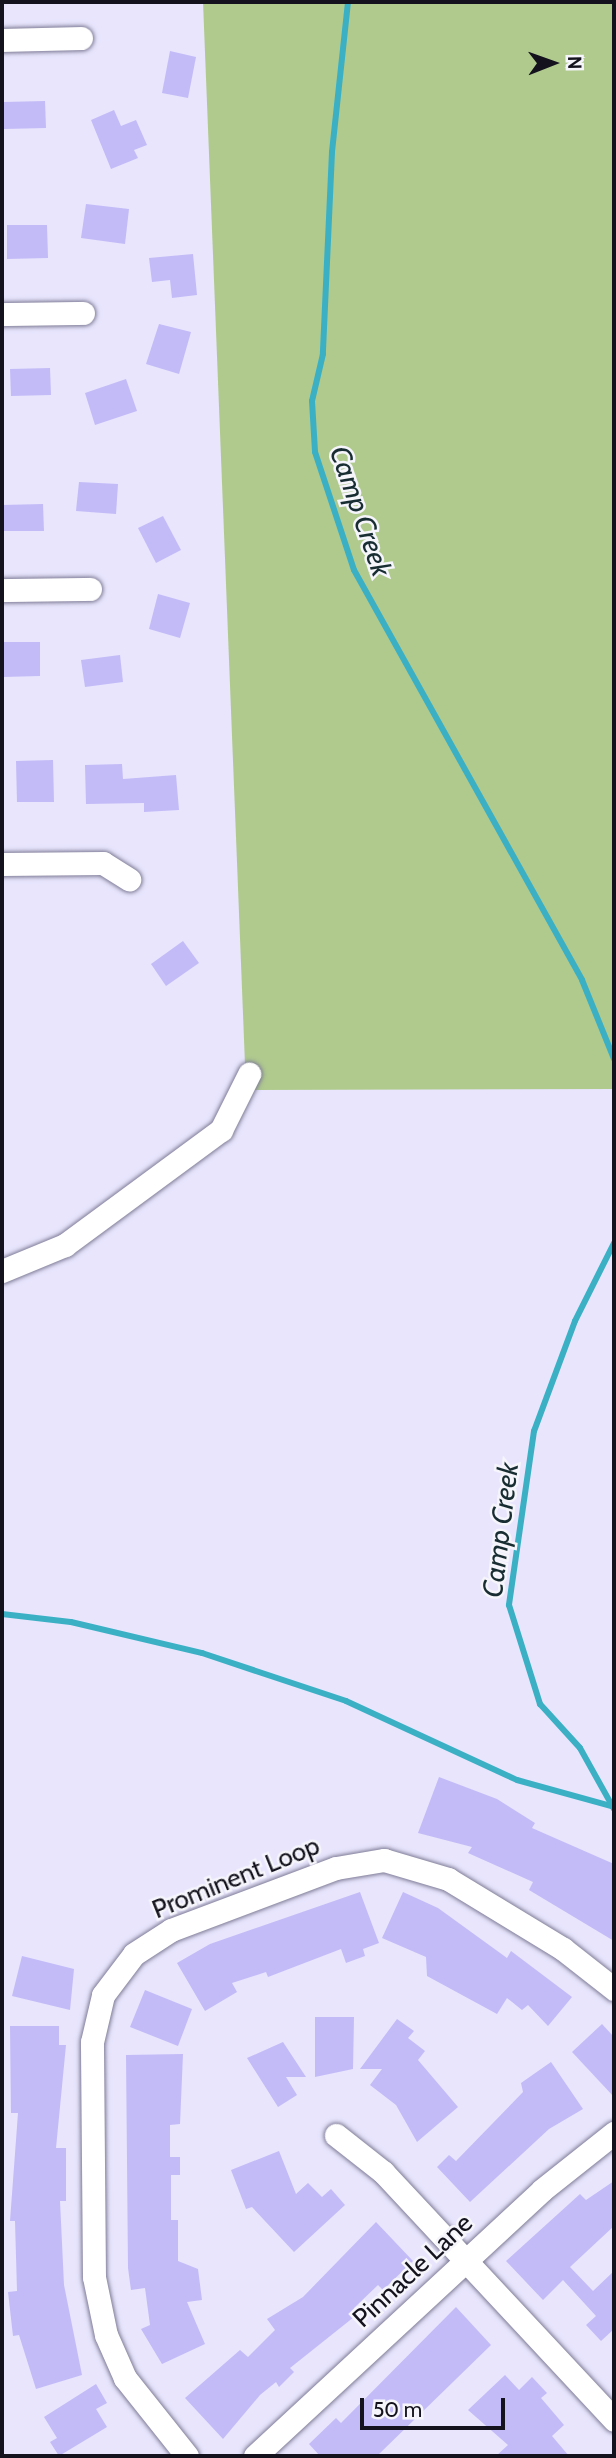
<!DOCTYPE html>
<html>
<head>
<meta charset="utf-8">
<style>
	body { margin:0 }
	#map { position:relative; width:616px; height:2458px; overflow:hidden; background:#e8e5fd; font-family:Cabin,sans-serif }
	div>[style] { position:absolute }
	.green>* { inset:0; background:#b0ca8e }
	.stream>* { height:6px; margin:-3px; padding:0 3px; transform-origin:3px; border-radius:3px; background:#3bb0c5 }
	.building>* { inset:0; background:#c3bbf7 }
	.roads { filter:drop-shadow(0 0 2px #7f7c97) drop-shadow(0 0 2px #7f7c97) }
	.minor>* { height:23px; margin:-11.5px; padding:0 11.5px; transform-origin:11.5px; border-radius:11.5px; background:#fff }
	span { translate:-50% -50%; white-space:nowrap; text-align:center; line-height:1.15; -webkit-text-stroke:5px #f5f5fb; paint-order:stroke }
	.street-label { font-size:26px; color:#14131d }
	.water-label { font-size:28px; color:#182d31; font-style:italic }
	.frame { position:absolute; inset:0; border:4px solid #14131d; pointer-events:none }
	.north { position:absolute; left:518px; top:28px; width:70px; height:70px; -webkit-text-stroke:5px #f5f5fb; paint-order:stroke; rotate:89deg; font-size:19px; font-weight:700; line-height:28px; text-align:center; color:#14131d }
	.north::after { content:''; display:block; margin:auto; width:24px; height:32px; background:#14131d; clip-path:polygon(50% 0,100% 100%,50% 72%,0 100%) }
	.scale { position:absolute; left:360px; top:2398px; width:145px; height:32px; box-sizing:border-box; border:4px solid #14131d; border-top:0; padding-left:9px; font-size:21px; line-height:24px; white-space:nowrap; color:#14131d; -webkit-text-stroke:5px #f5f5fb; paint-order:stroke }
</style>
</head>
<body>
<div id="map">
	<div class="green">
		<div style="clip-path:polygon(203px 2px,614px 2px,614px 1089px,246px 1090px)"></div>
	</div>
	<div class="stream">
		<div style="left:348px;top:2px;width:151px;rotate:96.1deg"></div>
		<div style="left:332px;top:152px;width:202px;rotate:92.6deg"></div>
		<div style="left:323px;top:354px;width:48px;rotate:103.2deg"></div>
		<div style="left:312px;top:401px;width:51px;rotate:86.6deg"></div>
		<div style="left:315px;top:452px;width:124px;rotate:71.7deg"></div>
		<div style="left:354px;top:570px;width:469px;rotate:60.9deg"></div>
		<div style="left:582px;top:980px;width:85px;rotate:67.9deg"></div>
		<div style="left:614px;top:1243px;width:87px;rotate:116.6deg"></div>
		<div style="left:575px;top:1321px;width:117px;rotate:110.4deg"></div>
		<div style="left:534px;top:1431px;width:176px;rotate:98.2deg"></div>
		<div style="left:509px;top:1605px;width:104px;rotate:72.6deg"></div>
		<div style="left:540px;top:1704px;width:59px;rotate:47.7deg"></div>
		<div style="left:580px;top:1748px;width:70px;rotate:60.9deg"></div>
		<div style="left:2px;top:1614px;width:69px;rotate:6.6deg"></div>
		<div style="left:71px;top:1622px;width:135px;rotate:13.3deg"></div>
		<div style="left:202px;top:1653px;width:152px;rotate:18.4deg"></div>
		<div style="left:346px;top:1701px;width:188px;rotate:24.8deg"></div>
		<div style="left:517px;top:1780px;width:98px;rotate:15.5deg"></div>
	</div>
	<div class="building">
		<div style="clip-path:polygon(170px 51px,196px 57px,188px 98px,162px 93px)"></div>
		<div style="clip-path:polygon(45px 101px,46px 128px,4px 129px,4px 102px)"></div>
		<div style="clip-path:polygon(114px 110px,121px 126px,136px 120px,147px 145px,134px 150px,138px 158px,111px 169px,91px 120px)"></div>
		<div style="clip-path:polygon(86px 204px,129px 209px,125px 244px,81px 238px)"></div>
		<div style="clip-path:polygon(7px 225px,47px 225px,48px 258px,7px 259px)"></div>
		<div style="clip-path:polygon(193px 254px,197px 295px,172px 298px,170px 280px,152px 282px,149px 258px)"></div>
		<div style="clip-path:polygon(159px 324px,191px 332px,179px 374px,146px 364px)"></div>
		<div style="clip-path:polygon(50px 368px,51px 395px,11px 396px,10px 369px)"></div>
		<div style="clip-path:polygon(126px 379px,137px 411px,95px 425px,85px 393px)"></div>
		<div style="clip-path:polygon(79px 482px,118px 484px,116px 514px,76px 511px)"></div>
		<div style="clip-path:polygon(43px 504px,44px 531px,2px 531px,2px 505px)"></div>
		<div style="clip-path:polygon(163px 516px,181px 550px,156px 563px,138px 528px)"></div>
		<div style="clip-path:polygon(158px 594px,190px 603px,180px 638px,149px 629px)"></div>
		<div style="clip-path:polygon(3px 642px,40px 642px,40px 676px,3px 677px)"></div>
		<div style="clip-path:polygon(120px 655px,123px 682px,85px 687px,81px 660px)"></div>
		<div style="clip-path:polygon(53px 760px,54px 802px,17px 802px,16px 761px)"></div>
		<div style="clip-path:polygon(122px 764px,123px 779px,176px 775px,179px 810px,144px 812px,144px 803px,86px 804px,85px 765px)"></div>
		<div style="clip-path:polygon(183px 941px,199px 963px,166px 986px,151px 964px)"></div>
		<div style="clip-path:polygon(439px 1777px,497px 1799px,535px 1823px,532px 1828px,614px 1864px,614px 1941px,529px 1890px,533px 1882px,468px 1853px,472px 1847px,418px 1833px)"></div>
		<div style="clip-path:polygon(360px 1892px,379px 1943px,363px 1949px,365px 1956px,346px 1963px,341px 1949px,268px 1977px,266px 1972px,232px 1983px,237px 1992px,205px 2011px,177px 1963px,210px 1944px)"></div>
		<div style="clip-path:polygon(403px 1892px,438px 1908px,507px 1958px,511px 1951px,572px 1997px,548px 2026px,528px 2005px,522px 2010px,507px 1998px,497px 2014px,427px 1976px,426px 1957px,382px 1938px)"></div>
		<div style="clip-path:polygon(22px 1956px,74px 1969px,70px 2010px,12px 1996px)"></div>
		<div style="clip-path:polygon(145px 1990px,192px 2009px,178px 2046px,130px 2027px)"></div>
		<div style="clip-path:polygon(315px 2017px,354px 2017px,353px 2069px,315px 2077px)"></div>
		<div style="clip-path:polygon(397px 2019px,414px 2031px,408px 2038px,425px 2051px,418px 2060px,458px 2107px,417px 2142px,396px 2105px,370px 2085px,382px 2069px,360px 2069px)"></div>
		<div style="clip-path:polygon(602px 2024px,614px 2037px,614px 2097px,572px 2052px)"></div>
		<div style="clip-path:polygon(10px 2026px,59px 2026px,59px 2045px,66px 2045px,56px 2148px,66px 2148px,66px 2201px,60px 2201px,64px 2285px,82px 2375px,36px 2389px,19px 2335px,13px 2336px,8px 2292px,17px 2291px,15px 2221px,10px 2221px,18px 2113px,11px 2113px)"></div>
		<div style="clip-path:polygon(283px 2042px,306px 2077px,286px 2077px,297px 2095px,278px 2107px,247px 2058px)"></div>
		<div style="clip-path:polygon(183px 2054px,180px 2124px,170px 2125px,170px 2157px,180px 2157px,180px 2175px,171px 2175px,171px 2220px,178px 2220px,178px 2261px,198px 2269px,202px 2300px,187px 2302px,205px 2344px,162px 2364px,141px 2329px,150px 2325px,145px 2288px,131px 2290px,128px 2268px,126px 2055px)"></div>
		<div style="clip-path:polygon(551px 2062px,583px 2109px,549px 2129px,470px 2202px,437px 2167px,449px 2155px,456px 2161px,523px 2092px,521px 2083px)"></div>
		<div style="clip-path:polygon(279px 2151px,296px 2194px,308px 2183px,322px 2197px,331px 2189px,345px 2205px,294px 2252px,252px 2207px,246px 2209px,231px 2170px)"></div>
		<div style="clip-path:polygon(614px 2181px,614px 2226px,570px 2267px,593px 2291px,614px 2271px,614px 2329px,601px 2341px,586px 2325px,596px 2316px,563px 2280px,543px 2300px,506px 2261px,580px 2194px,586px 2200px)"></div>
		<div style="clip-path:polygon(376px 2222px,413px 2261px,383px 2290px,378px 2285px,354px 2308px,359px 2313px,290px 2368px,294px 2372px,279px 2387px,276px 2382px,260px 2395px,223px 2439px,185px 2398px,240px 2350px,248px 2357px,275px 2330px,267px 2319px,303px 2297px)"></div>
		<div style="clip-path:polygon(456px 2307px,491px 2345px,377px 2456px,320px 2456px,309px 2444px,336px 2418px,341px 2423px)"></div>
		<div style="clip-path:polygon(505px 2375px,519px 2390px,532px 2377px,547px 2393px,541px 2398px,564px 2425px,552px 2436px,569px 2456px,496px 2456px,508px 2445px,468px 2410px)"></div>
		<div style="clip-path:polygon(96px 2384px,107px 2403px,96px 2409px,107px 2427px,59px 2456px,50px 2442px,57px 2438px,44px 2417px)"></div>
	</div>
	<div class="roads">
		<div class="minor">
			<div style="left:2px;top:40px;width:79px;rotate:-1.5deg"></div>
			<div style="left:2px;top:314px;width:81px;rotate:-0.7deg"></div>
			<div style="left:2px;top:590px;width:88px;rotate:-0.7deg"></div>
			<div style="left:2px;top:864px;width:101px;rotate:-0.6deg"></div>
			<div style="left:103px;top:863px;width:31px;rotate:32deg"></div>
			<div style="left:2px;top:1271px;width:68px;rotate:-22.4deg"></div>
			<div style="left:65px;top:1245px;width:194px;rotate:-36.4deg"></div>
			<div style="left:221px;top:1130px;width:63px;rotate:-63.4deg"></div>
			<div style="left:336px;top:2135px;width:60px;rotate:38.2deg"></div>
			<div style="left:383px;top:2172px;width:339px;rotate:47deg"></div>
			<div style="left:187px;top:2456px;width:100px;rotate:-128.5deg"></div>
			<div style="left:125px;top:2378px;width:47px;rotate:-113.8deg"></div>
			<div style="left:106px;top:2335px;width:59px;rotate:-101.7deg"></div>
			<div style="left:94px;top:2277px;width:235px;rotate:-90.5deg"></div>
			<div style="left:92px;top:2042px;width:48px;rotate:-76.8deg"></div>
			<div style="left:103px;top:1995px;width:51px;rotate:-52.9deg"></div>
			<div style="left:134px;top:1954px;width:44px;rotate:-33deg"></div>
			<div style="left:171px;top:1930px;width:176px;rotate:-20.6deg"></div>
			<div style="left:336px;top:1868px;width:49px;rotate:-9.5deg"></div>
			<div style="left:384px;top:1860px;width:67px;rotate:16.5deg"></div>
			<div style="left:448px;top:1879px;width:135px;rotate:31.3deg"></div>
			<div style="left:563px;top:1949px;width:65px;rotate:38.1deg"></div>
			<div style="left:255px;top:2456px;width:391px;rotate:-42.8deg"></div>
			<div style="left:542px;top:2190px;width:92px;rotate:-38.4deg"></div>
		</div>
	</div>
	<div class="street-label">
		<span style="left:236px;top:1878px;rotate:-22deg">Prominent Loop</span>
		<span style="left:413px;top:2271px;rotate:-43deg">Pinnacle Lane</span>
	</div>
	<div class="water-label">
		<span style="left:361px;top:511px;rotate:71deg">Camp Creek</span>
		<span style="left:500px;top:1530px;rotate:-83deg">Camp Creek</span>
	</div>
	<div class="frame"></div>
	<div class="north">N</div>
	<div class="scale">50 m</div>
</div>
</body>
</html>
